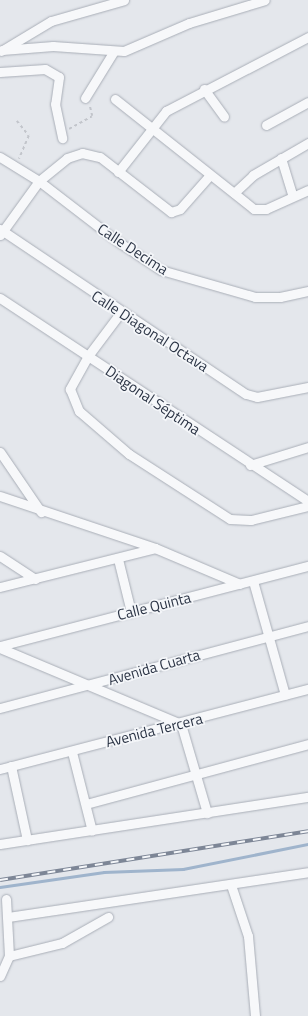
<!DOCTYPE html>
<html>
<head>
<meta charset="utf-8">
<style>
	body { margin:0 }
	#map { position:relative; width:308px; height:1016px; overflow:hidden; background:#e4e7ec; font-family:"Titillium Web",sans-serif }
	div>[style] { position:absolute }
	.stream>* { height:2.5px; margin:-1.25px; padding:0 1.25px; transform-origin:1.25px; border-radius:1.25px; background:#9fb4cc }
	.path>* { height:1.5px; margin-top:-0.75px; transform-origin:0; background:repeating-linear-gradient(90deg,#c2c5cb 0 3px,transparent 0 6px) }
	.roads { filter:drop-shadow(0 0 1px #a9aeb7) drop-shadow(0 0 1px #a9aeb7) }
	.minor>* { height:9px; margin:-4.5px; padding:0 4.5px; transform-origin:4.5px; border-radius:4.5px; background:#f7f8fa }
	.rail>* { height:4px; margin-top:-2px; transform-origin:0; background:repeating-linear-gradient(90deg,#f4f6f9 0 8px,#7d8696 0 16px); box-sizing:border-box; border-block:1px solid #7d8696 }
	span { translate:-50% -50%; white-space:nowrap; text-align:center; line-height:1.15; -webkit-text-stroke:3.5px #f4f6f9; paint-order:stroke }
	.street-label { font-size:15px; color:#2b3445 }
</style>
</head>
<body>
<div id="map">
	<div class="stream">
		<div style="left:0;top:887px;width:105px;rotate:-8.2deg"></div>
		<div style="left:104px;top:872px;width:79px;rotate:-2.2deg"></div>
		<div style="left:183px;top:869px;width:127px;rotate:-11.3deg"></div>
	</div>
	<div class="path">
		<div style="left:17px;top:121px;width:19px;rotate:51deg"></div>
		<div style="left:29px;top:136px;width:25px;rotate:113deg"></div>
		<div style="left:69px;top:129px;width:26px;rotate:-29deg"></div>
		<div style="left:92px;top:116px;width:12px;rotate:-104deg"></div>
	</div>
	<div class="roads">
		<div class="minor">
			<div style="left:2px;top:50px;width:51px;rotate:-4.5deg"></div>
			<div style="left:53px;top:46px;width:71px;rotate:4deg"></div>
			<div style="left:124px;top:51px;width:71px;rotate:-23.3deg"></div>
			<div style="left:189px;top:23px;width:79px;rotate:-16.8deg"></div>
			<div style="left:1px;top:51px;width:58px;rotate:-31deg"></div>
			<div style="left:51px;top:21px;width:76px;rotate:-16deg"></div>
			<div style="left:0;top:72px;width:45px;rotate:-3.8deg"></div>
			<div style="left:45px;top:69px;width:16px;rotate:30deg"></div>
			<div style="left:59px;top:77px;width:27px;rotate:98deg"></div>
			<div style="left:55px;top:104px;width:35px;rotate:78deg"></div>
			<div style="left:204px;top:89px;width:34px;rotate:54deg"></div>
			<div style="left:85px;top:98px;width:55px;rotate:-58.3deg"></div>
			<div style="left:115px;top:99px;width:177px;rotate:38.4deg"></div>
			<div style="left:254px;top:209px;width:12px"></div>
			<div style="left:266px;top:209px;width:46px;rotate:-24.3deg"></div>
			<div style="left:266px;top:125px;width:48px;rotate:-28.7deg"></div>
			<div style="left:0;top:157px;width:46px;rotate:31.6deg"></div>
			<div style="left:39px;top:181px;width:98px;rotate:37.6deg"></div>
			<div style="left:117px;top:241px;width:53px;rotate:33.4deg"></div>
			<div style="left:161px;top:270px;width:98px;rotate:16deg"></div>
			<div style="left:255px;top:297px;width:25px"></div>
			<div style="left:280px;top:297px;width:29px;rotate:-12deg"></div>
			<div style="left:281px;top:158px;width:39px;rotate:73deg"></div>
			<div style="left:118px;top:172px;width:78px;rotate:-51.8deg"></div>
			<div style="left:166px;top:111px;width:160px;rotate:-27.5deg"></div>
			<div style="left:234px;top:193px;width:26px;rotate:-43deg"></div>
			<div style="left:253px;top:175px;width:64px;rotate:-30.2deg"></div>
			<div style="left:0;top:229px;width:296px;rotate:33.9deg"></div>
			<div style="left:246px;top:394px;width:11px;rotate:15deg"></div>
			<div style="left:257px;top:397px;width:52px;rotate:-11.1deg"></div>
			<div style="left:0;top:235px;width:67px;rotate:-54.2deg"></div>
			<div style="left:39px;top:181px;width:36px;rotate:-39deg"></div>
			<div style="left:67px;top:158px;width:16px;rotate:-18deg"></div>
			<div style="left:82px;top:153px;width:18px;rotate:13deg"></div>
			<div style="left:100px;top:157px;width:90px;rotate:37.8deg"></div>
			<div style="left:171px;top:212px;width:9px;rotate:-18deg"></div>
			<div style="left:180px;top:209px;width:45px;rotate:-48.6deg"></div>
			<div style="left:0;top:298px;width:369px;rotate:33.4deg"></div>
			<div style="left:121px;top:312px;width:55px;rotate:126.9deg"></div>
			<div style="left:88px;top:356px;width:38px;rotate:119deg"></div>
			<div style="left:70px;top:389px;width:24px;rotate:68deg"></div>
			<div style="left:79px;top:411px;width:66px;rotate:40.7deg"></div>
			<div style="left:129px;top:454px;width:120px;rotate:32.8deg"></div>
			<div style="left:230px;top:519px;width:21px;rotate:3deg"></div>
			<div style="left:251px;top:520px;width:59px;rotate:-13.8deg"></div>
			<div style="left:0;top:452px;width:73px;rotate:55.7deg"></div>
			<div style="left:250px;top:465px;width:61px;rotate:-17.2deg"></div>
			<div style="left:0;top:496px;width:163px;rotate:18.5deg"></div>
			<div style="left:155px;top:548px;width:92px;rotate:23deg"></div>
			<div style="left:0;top:556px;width:42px;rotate:33.3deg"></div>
			<div style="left:118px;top:559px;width:55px;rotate:76.2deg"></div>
			<div style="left:253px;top:581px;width:118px;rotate:74.3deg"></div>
			<div style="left:0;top:587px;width:160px;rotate:-14.1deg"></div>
			<div style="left:0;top:646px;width:318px;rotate:-14.6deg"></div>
			<div style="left:0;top:648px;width:196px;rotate:22.8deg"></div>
			<div style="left:181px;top:724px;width:93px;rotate:73.7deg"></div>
			<div style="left:0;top:708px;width:319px;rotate:-14.9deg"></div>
			<div style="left:72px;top:752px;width:81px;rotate:75.8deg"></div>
			<div style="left:11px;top:766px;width:76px;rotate:77.8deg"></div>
			<div style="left:0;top:769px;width:318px;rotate:-14.6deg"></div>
			<div style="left:86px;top:804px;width:230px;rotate:-15.1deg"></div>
			<div style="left:0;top:844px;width:312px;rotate:-8.7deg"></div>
			<div style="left:231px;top:885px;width:54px;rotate:71.6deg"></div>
			<div style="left:248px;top:936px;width:80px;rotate:85deg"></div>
			<div style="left:8px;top:917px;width:303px;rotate:-8.5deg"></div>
			<div style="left:9px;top:956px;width:55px;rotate:-13.8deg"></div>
			<div style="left:62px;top:943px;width:53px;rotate:-29.5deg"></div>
			<div style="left:0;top:976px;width:22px;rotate:-66deg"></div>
			<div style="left:9px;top:956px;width:57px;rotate:-93deg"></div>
		</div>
	</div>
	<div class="rail">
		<div style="left:0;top:880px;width:312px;rotate:-9deg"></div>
	</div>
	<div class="street-label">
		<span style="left:133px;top:249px;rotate:33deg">Calle Decima</span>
		<span style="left:150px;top:331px;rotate:33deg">Calle Diagonal Octava</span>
		<span style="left:153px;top:400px;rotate:34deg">Diagonal Séptima</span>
		<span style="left:154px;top:606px;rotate:-14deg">Calle Quinta</span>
		<span style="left:154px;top:667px;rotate:-16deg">Avenida Cuarta</span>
		<span style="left:154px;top:730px;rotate:-14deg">Avenida Tercera</span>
	</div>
</div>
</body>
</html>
